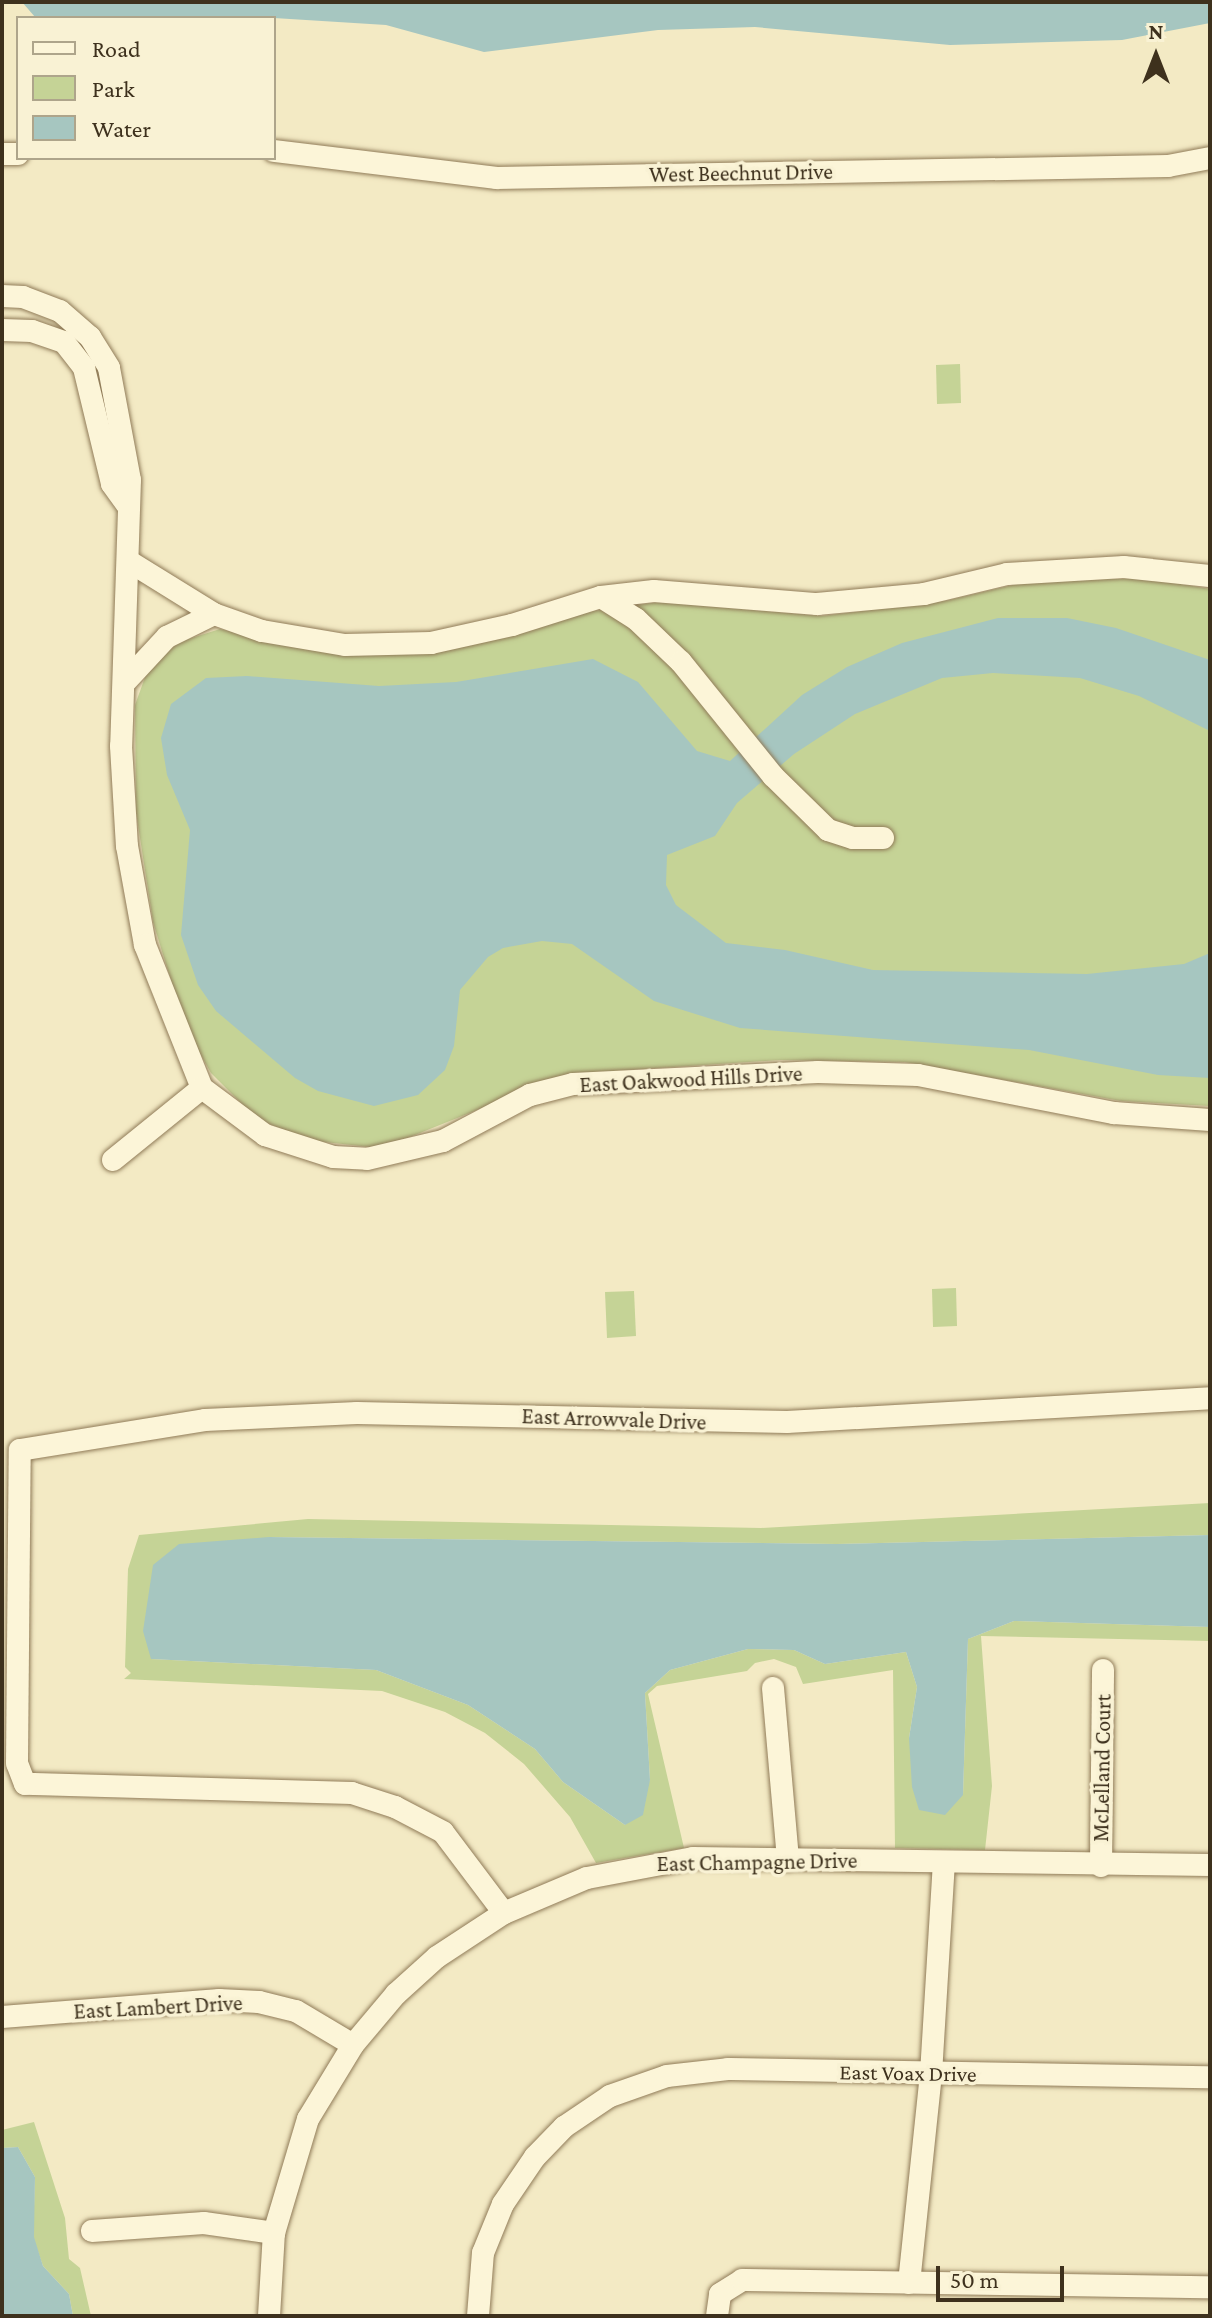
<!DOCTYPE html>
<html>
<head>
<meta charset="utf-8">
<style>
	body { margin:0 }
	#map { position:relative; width:1212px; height:2318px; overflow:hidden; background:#f3eac4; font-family:"Crimson Pro",serif }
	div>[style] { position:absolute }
	.green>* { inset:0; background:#c5d396 }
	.water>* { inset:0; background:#a6c6c0 }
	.roads { filter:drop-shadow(0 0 2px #907b58) drop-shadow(0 0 2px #907b58) }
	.minor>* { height:22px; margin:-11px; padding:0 11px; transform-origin:11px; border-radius:11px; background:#fcf5d8 }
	span { translate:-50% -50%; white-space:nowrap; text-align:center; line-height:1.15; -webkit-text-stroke:7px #f9f2d4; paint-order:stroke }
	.street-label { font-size:22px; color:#3e311d }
	.frame { position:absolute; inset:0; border:4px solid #3e311d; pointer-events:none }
	.legend { position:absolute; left:16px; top:16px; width:260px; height:144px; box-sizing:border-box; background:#f9f2d4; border:2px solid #aea58b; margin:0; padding:10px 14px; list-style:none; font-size:24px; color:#3e311d }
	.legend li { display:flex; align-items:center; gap:16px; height:40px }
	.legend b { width:40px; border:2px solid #aea58b }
	.north { position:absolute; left:1116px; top:16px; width:80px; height:80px; -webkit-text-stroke:6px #f9f2d4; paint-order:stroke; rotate:0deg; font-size:22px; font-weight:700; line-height:32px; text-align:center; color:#3e311d }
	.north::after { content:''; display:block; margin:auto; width:28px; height:36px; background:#3e311d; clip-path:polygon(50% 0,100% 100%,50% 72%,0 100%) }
	.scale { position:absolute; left:936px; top:2266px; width:128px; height:36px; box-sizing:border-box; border:4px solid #3e311d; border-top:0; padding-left:10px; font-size:24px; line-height:28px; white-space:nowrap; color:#3e311d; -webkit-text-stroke:6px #f9f2d4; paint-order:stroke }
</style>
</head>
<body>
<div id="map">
	<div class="green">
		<div style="clip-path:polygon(960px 364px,961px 403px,937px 404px,936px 365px)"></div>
		<div style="clip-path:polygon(1145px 578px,1210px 589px,1210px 1106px,1121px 1101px,905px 1062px,780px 1060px,567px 1074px,405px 1139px,370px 1147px,306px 1140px,256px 1118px,211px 1073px,186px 1029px,153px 922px,136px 812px,135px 705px,148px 669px,179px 642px,220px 629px,308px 650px,413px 654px,593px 611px,659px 602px,822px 616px,945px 601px,1025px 582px)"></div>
		<div style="clip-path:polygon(956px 1288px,957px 1326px,933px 1327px,932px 1289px)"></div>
		<div style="clip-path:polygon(634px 1291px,636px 1336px,607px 1338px,605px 1292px)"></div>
		<div style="clip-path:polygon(1210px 1503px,1210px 1535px,837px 1544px,269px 1537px,151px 1659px,376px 1670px,468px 1705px,535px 1749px,563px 1782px,625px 1825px,650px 1780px,645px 1693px,670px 1670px,748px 1649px,794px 1650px,825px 1664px,906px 1652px,917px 1687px,909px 1738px,963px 1795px,968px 1639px,1014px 1621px,1210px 1627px,1210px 1641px,981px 1636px,992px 1786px,985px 1850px,895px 1848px,893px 1670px,803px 1684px,796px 1667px,774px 1659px,755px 1663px,747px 1671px,657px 1686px,648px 1694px,684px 1848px,596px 1863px,570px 1817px,524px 1764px,485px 1733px,445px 1712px,382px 1691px,124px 1679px,131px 1673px,125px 1667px,128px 1569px,139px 1535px,308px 1519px,761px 1528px)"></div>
		<div style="clip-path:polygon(34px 2122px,65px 2218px,69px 2259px,80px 2268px,91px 2316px,73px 2316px,69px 2294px,43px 2266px,33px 2237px,35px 2177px,18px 2147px,2px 2148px,2px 2130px)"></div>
	</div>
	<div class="water">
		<div style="clip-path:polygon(22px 2px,1210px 2px,1210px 23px,1122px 40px,950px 45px,755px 27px,658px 30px,484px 52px,386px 25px,274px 18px,35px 17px)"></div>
		<div style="clip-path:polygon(998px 618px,1067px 618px,1116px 628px,1210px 660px,1210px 731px,1139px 696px,1080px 678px,993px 673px,942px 678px,855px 714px,794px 754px,737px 803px,715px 836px,667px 855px,666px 885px,676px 905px,726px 943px,785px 950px,873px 970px,1087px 974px,1184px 964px,1210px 953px,1210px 1078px,1158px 1075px,1029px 1050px,740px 1028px,654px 1001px,572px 944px,542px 941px,503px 948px,488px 957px,460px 990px,454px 1046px,445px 1070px,418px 1095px,374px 1106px,318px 1091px,295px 1078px,216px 1011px,198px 985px,181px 935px,190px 830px,167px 775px,161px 738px,171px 704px,206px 678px,247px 676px,379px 686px,456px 682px,593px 659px,638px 682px,697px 751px,730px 761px,802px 695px,847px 667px,902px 643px)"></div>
		<div style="clip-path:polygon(1210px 1535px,1210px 1627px,1014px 1621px,968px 1639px,963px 1795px,945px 1815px,919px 1810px,912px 1787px,909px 1738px,917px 1687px,906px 1652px,825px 1664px,794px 1650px,748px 1649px,670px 1670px,645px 1693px,650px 1780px,643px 1815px,625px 1825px,563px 1782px,535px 1749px,468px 1705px,376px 1670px,151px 1659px,143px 1631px,153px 1565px,179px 1544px,269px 1537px,837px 1544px)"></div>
		<div style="clip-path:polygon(18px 2147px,35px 2177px,34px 2237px,43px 2266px,69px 2294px,73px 2316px,2px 2316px,2px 2148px)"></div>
	</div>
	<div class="roads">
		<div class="minor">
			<div style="left:274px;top:151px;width:224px;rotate:6.9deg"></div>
			<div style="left:496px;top:178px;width:672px;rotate:-1.02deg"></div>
			<div style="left:1168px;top:166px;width:43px;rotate:-10.8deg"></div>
			<div style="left:2px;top:154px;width:16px"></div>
			<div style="left:2px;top:296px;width:21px;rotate:3deg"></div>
			<div style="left:23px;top:297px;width:40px;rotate:21deg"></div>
			<div style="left:60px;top:311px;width:40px;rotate:41deg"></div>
			<div style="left:90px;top:337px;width:36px;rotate:58deg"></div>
			<div style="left:109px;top:368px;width:114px;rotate:79.4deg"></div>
			<div style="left:130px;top:480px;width:266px;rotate:91.9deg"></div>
			<div style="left:121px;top:746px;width:100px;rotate:86.6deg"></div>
			<div style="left:127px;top:846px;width:101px;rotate:79.7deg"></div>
			<div style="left:145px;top:945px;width:154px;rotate:68.3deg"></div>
			<div style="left:202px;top:1088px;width:79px;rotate:36.7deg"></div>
			<div style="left:265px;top:1135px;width:71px;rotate:17.9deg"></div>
			<div style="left:333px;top:1157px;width:34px;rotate:3deg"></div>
			<div style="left:367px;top:1159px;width:78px;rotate:-13.3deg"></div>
			<div style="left:443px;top:1141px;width:98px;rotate:-27.9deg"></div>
			<div style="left:530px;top:1095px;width:44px;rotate:-14.3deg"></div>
			<div style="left:573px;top:1084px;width:245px;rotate:-2.8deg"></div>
			<div style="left:818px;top:1072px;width:100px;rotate:1.7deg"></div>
			<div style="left:918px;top:1075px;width:200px;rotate:11deg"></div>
			<div style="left:1114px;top:1113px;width:96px;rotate:4.2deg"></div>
			<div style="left:2px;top:330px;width:30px;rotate:2deg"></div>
			<div style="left:32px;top:331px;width:34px;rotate:19deg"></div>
			<div style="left:64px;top:342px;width:33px;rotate:52deg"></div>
			<div style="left:84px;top:368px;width:119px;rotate:76.4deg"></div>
			<div style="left:112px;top:484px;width:24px;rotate:54deg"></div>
			<div style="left:130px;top:562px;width:99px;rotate:31.8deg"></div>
			<div style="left:214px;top:614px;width:51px;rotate:19.5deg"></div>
			<div style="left:262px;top:631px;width:84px;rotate:9.6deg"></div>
			<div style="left:345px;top:645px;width:86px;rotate:-1.3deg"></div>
			<div style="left:431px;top:643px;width:83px;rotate:-12.5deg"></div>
			<div style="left:512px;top:625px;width:93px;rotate:-17.5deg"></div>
			<div style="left:601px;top:597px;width:53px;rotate:-6.5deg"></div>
			<div style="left:654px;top:591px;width:164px;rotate:4.6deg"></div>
			<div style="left:817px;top:604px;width:107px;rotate:-5.3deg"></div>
			<div style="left:924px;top:594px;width:85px;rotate:-13.5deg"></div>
			<div style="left:1007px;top:574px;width:117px;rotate:-3.4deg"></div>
			<div style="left:1124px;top:567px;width:86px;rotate:6deg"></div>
			<div style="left:601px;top:597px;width:41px;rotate:32.2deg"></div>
			<div style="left:636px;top:619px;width:62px;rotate:43.7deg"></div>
			<div style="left:681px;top:662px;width:146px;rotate:51.1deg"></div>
			<div style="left:773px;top:776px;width:77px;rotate:44.5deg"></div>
			<div style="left:828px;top:830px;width:26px;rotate:18deg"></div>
			<div style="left:853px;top:838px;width:30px"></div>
			<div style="left:127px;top:680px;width:59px;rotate:-47.1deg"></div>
			<div style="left:167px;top:637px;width:52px;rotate:-26.1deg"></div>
			<div style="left:113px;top:1160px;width:114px;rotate:-39deg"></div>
			<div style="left:773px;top:1688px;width:173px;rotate:85deg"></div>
			<div style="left:1101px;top:1866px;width:196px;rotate:-89.4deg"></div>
			<div style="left:504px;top:1913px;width:101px;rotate:-127deg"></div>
			<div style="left:443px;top:1832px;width:54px;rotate:-152.5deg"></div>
			<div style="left:395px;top:1807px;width:45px;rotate:-162deg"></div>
			<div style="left:352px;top:1793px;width:327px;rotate:-178.4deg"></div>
			<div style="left:25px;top:1784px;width:22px;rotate:-111deg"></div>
			<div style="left:17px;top:1763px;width:313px;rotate:-89.5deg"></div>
			<div style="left:20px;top:1450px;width:187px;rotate:-9.2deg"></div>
			<div style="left:205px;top:1420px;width:152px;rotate:-2.6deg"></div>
			<div style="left:357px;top:1413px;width:430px;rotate:1.2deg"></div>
			<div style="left:787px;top:1422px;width:424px;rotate:-3.2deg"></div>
			<div style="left:2px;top:2017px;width:218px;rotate:-4.5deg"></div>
			<div style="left:219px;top:2000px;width:40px;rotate:2.9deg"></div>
			<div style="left:259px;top:2002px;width:38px;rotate:14deg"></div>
			<div style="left:296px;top:2011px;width:66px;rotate:30.8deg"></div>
			<div style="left:92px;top:2231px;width:112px;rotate:-4.1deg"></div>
			<div style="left:204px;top:2223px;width:71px;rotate:8.1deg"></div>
			<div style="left:909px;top:2283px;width:210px;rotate:-84deg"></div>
			<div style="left:931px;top:2074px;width:211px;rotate:-86.5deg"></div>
			<div style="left:269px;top:2316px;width:83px;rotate:-86.6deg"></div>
			<div style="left:274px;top:2233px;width:119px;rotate:-73.4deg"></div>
			<div style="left:308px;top:2119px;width:87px;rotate:-58.7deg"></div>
			<div style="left:353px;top:2045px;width:67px;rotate:-49.9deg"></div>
			<div style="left:396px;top:1994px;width:55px;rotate:-42.1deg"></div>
			<div style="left:437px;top:1957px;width:80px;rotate:-33.3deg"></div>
			<div style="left:504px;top:1913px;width:90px;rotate:-22.9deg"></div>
			<div style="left:587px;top:1878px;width:108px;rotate:-10.7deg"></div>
			<div style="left:693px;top:1858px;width:517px;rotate:0.78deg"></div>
			<div style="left:478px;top:2316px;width:63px;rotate:-85.5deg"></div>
			<div style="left:483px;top:2253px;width:53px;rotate:-67.8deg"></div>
			<div style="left:503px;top:2204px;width:57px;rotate:-55.8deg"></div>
			<div style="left:535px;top:2157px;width:42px;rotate:-46deg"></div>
			<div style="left:564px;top:2127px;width:55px;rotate:-34deg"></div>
			<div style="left:610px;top:2096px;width:60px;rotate:-19.3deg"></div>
			<div style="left:667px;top:2076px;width:61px;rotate:-6.5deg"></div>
			<div style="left:728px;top:2069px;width:482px;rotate:1deg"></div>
			<div style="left:717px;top:2316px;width:22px;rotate:-82deg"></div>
			<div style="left:720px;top:2294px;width:26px;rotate:-32deg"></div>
			<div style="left:742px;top:2280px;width:468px;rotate:0.9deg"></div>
		</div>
	</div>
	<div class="street-label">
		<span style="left:741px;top:173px;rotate:-1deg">West Beechnut Drive</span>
		<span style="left:691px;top:1079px;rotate:-3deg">East Oakwood Hills Drive</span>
		<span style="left:614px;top:1419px;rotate:2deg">East Arrowvale Drive</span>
		<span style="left:1102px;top:1768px;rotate:-89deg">McLelland Court</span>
		<span style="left:757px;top:1862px;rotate:-1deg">East Champagne Drive</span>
		<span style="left:158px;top:2007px;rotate:-3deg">East Lambert Drive</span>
		<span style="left:908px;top:2073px;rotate:1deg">East Voax Drive</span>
	</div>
	<div class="frame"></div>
	<ul class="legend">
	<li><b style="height:10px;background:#fcf5d8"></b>Road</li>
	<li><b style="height:22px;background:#c5d396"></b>Park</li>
	<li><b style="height:22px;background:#a6c6c0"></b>Water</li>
	</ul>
	<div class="north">N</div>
	<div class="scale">50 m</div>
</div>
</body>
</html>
